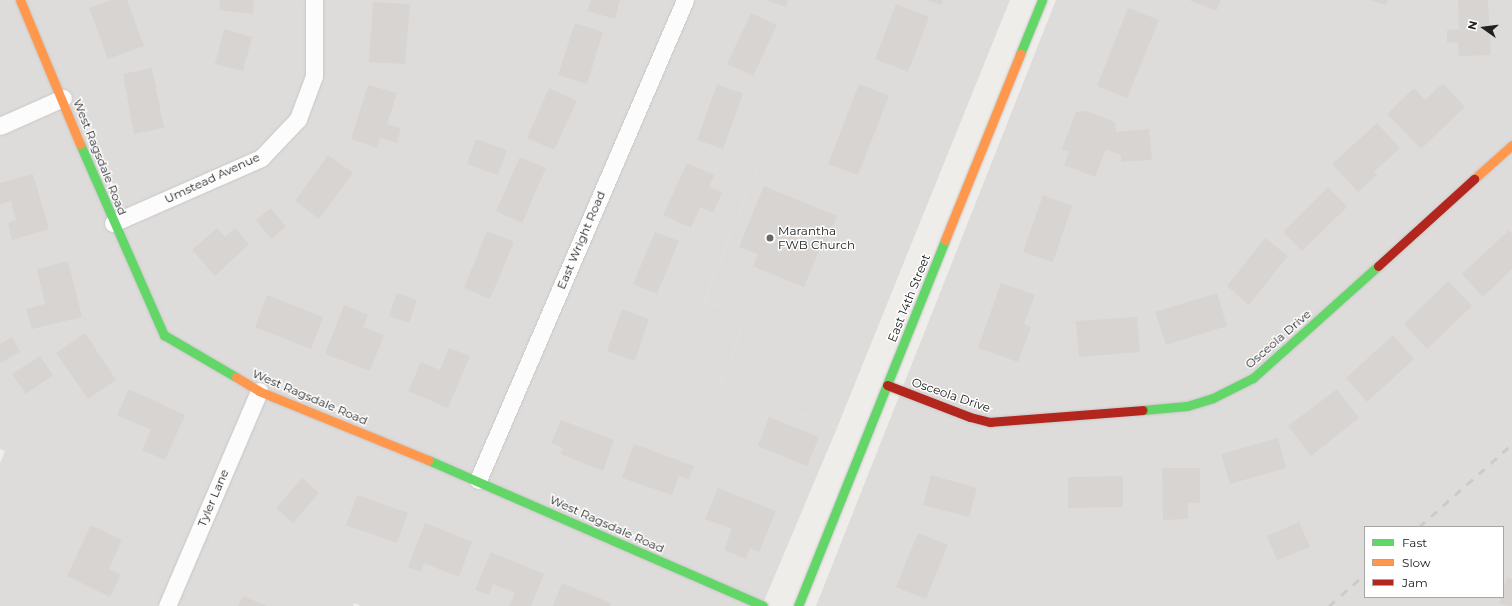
<!DOCTYPE html>
<html>
<head>
<meta charset="utf-8">
<style>
	body { margin:0 }
	#map { position:relative; width:1512px; height:606px; overflow:hidden; background:#efedea; font-family:Montserrat,sans-serif }
	div>[style] { position:absolute }
	.residential>* { inset:0; background:#dedcdb }
	.religious>* { inset:0; background:#dddcdb }
	.building>* { inset:0; background:#d7d4d2 }
	.roads { filter:drop-shadow(0 0 1px #c8c7c6) drop-shadow(0 0 1px #c8c7c6) }
	.street>* { height:17px; margin:-8.5px; padding:0 8.5px; transform-origin:8.5px; border-radius:8.5px; background:#fdfcfc }
	.fast>* { height:9px; margin:-4.5px; padding:0 4.5px; transform-origin:4.5px; border-radius:4.5px; background:#63d668 }
	.slow>* { height:9px; margin:-4.5px; padding:0 4.5px; transform-origin:4.5px; border-radius:4.5px; background:#ff974d }
	.jam>* { height:9px; margin:-4.5px; padding:0 4.5px; transform-origin:4.5px; border-radius:4.5px; background:#b3261e }
	.rail>* { height:3px; margin-top:-1.5px; transform-origin:0; background:repeating-linear-gradient(90deg,#cbcbcb 0 8px,transparent 0 16px) }
	.dots>* { width:11px; height:11px; translate:-50% -50%; box-sizing:border-box; border:2px solid #fff; border-radius:50% }
	span { translate:-50% -50%; white-space:nowrap; text-align:center; line-height:1.15; -webkit-text-stroke:3px #fff; paint-order:stroke }
	.street-label { font-size:12px; color:#212121 }
	.poi-label { font-size:12px; color:#212121 }
	.left { translate:0 -50%; text-align:left }
	.legend { position:absolute; left:1364px; top:526px; width:140px; height:72px; box-sizing:border-box; background:#fff; border:1px solid #a6a6a6; margin:0; padding:5px 7px; list-style:none; font-size:12px; color:#212121 }
	.legend li { display:flex; align-items:center; gap:8px; height:20px }
	.legend b { width:20px; border:1px solid #a6a6a6 }
	.north { position:absolute; left:1464px; top:8px; width:40px; height:40px; -webkit-text-stroke:3px #fff; paint-order:stroke; rotate:284deg; font-size:11px; font-weight:700; line-height:16px; text-align:center; color:#212121 }
	.north::after { content:''; display:block; margin:auto; width:14px; height:18px; background:#212121; clip-path:polygon(50% 0,100% 100%,50% 72%,0 100%) }
</style>
</head>
<body>
<div id="map">
	<div class="residential">
		<div style="clip-path:polygon(0 0,1010px 0,917px 230px,758px 166px,704px 301px,746px 318px,721px 382px,837px 428px,762px 606px,361px 606px,354px 603px,353px 606px,0 606px,0 463px,5px 451px,0 449px)"></div>
		<div style="clip-path:polygon(evenodd,1056px 0,1512px 0,1512px 606px,816px 606px,1056px 0,1365px 527px,1503px 527px,1503px 597px,1365px 597px,1365px 527px)"></div>
	</div>
	<div class="religious">
		<div style="clip-path:polygon(758px 166px,917px 230px,837px 428px,721px 382px,746px 318px,704px 301px)"></div>
	</div>
	<div class="building">
		<div style="clip-path:polygon(112px 0,127px 0,144px 46px,108px 59px,89px 8px)"></div>
		<div style="clip-path:polygon(220px 0,254px 0,253px 14px,219px 10px)"></div>
		<div style="clip-path:polygon(591px 0,620px 0,615px 19px,587px 11px)"></div>
		<div style="clip-path:polygon(766px 0,788px 0,786px 7px)"></div>
		<div style="clip-path:polygon(927px 0,943px 0,941px 5px)"></div>
		<div style="clip-path:polygon(1189px 0,1221px 0,1216px 11px)"></div>
		<div style="clip-path:polygon(1369px 0,1388px 0,1386px 5px)"></div>
		<div style="clip-path:polygon(1458px 0,1488px 0,1491px 55px,1459px 56px,1458px 42px,1447px 43px,1447px 30px,1459px 29px)"></div>
		<div style="clip-path:polygon(373px 2px,410px 4px,405px 64px,369px 62px)"></div>
		<div style="clip-path:polygon(896px 4px,929px 17px,908px 72px,875px 59px)"></div>
		<div style="clip-path:polygon(1128px 8px,1159px 20px,1127px 98px,1097px 86px)"></div>
		<div style="clip-path:polygon(751px 13px,777px 25px,753px 76px,727px 64px)"></div>
		<div style="clip-path:polygon(575px 23px,603px 32px,587px 84px,558px 75px)"></div>
		<div style="clip-path:polygon(224px 29px,252px 37px,243px 71px,215px 64px)"></div>
		<div style="clip-path:polygon(152px 68px,164px 128px,134px 134px,123px 74px)"></div>
		<div style="clip-path:polygon(1443px 83px,1465px 107px,1421px 149px,1387px 114px,1414px 88px,1425px 100px)"></div>
		<div style="clip-path:polygon(717px 84px,743px 94px,723px 149px,697px 140px)"></div>
		<div style="clip-path:polygon(859px 84px,889px 96px,858px 175px,828px 164px)"></div>
		<div style="clip-path:polygon(368px 85px,397px 93px,387px 124px,401px 128px,397px 143px,380px 138px,377px 148px,351px 139px)"></div>
		<div style="clip-path:polygon(549px 88px,577px 101px,554px 150px,527px 138px)"></div>
		<div style="clip-path:polygon(1086px 111px,1115px 122px,1116px 132px,1149px 129px,1152px 160px,1121px 162px,1121px 155px,1106px 149px,1095px 177px,1064px 165px,1069px 152px,1062px 149px,1076px 112px)"></div>
		<div style="clip-path:polygon(1377px 123px,1400px 148px,1374px 172px,1377px 175px,1358px 192px,1332px 164px)"></div>
		<div style="clip-path:polygon(476px 139px,507px 150px,498px 175px,467px 164px)"></div>
		<div style="clip-path:polygon(328px 155px,353px 173px,319px 219px,295px 201px)"></div>
		<div style="clip-path:polygon(520px 157px,546px 168px,522px 223px,496px 211px)"></div>
		<div style="clip-path:polygon(687px 163px,714px 175px,709px 187px,722px 193px,713px 213px,700px 207px,691px 228px,663px 215px)"></div>
		<div style="clip-path:polygon(33px 174px,49px 229px,12px 240px,8px 223px,16px 220px,11px 201px,0 204px,0 183px)"></div>
		<div style="clip-path:polygon(764px 186px,837px 216px,827px 242px,790px 228px,787px 234px,820px 248px,804px 287px,753px 266px,758px 254px,739px 247px)"></div>
		<div style="clip-path:polygon(1328px 187px,1347px 207px,1302px 251px,1283px 232px)"></div>
		<div style="clip-path:polygon(1043px 195px,1072px 206px,1053px 262px,1023px 252px)"></div>
		<div style="clip-path:polygon(271px 208px,286px 227px,271px 239px,256px 220px)"></div>
		<div style="clip-path:polygon(217px 228px,225px 237px,235px 228px,249px 244px,215px 276px,192px 250px)"></div>
		<div style="clip-path:polygon(1509px 230px,1512px 233px,1512px 269px,1483px 297px,1462px 274px)"></div>
		<div style="clip-path:polygon(487px 231px,514px 242px,490px 299px,464px 288px)"></div>
		<div style="clip-path:polygon(655px 232px,679px 241px,657px 294px,633px 284px)"></div>
		<div style="clip-path:polygon(1265px 238px,1288px 256px,1249px 305px,1227px 286px)"></div>
		<div style="clip-path:polygon(68px 261px,82px 317px,32px 329px,26px 309px,45px 304px,37px 269px)"></div>
		<div style="clip-path:polygon(1448px 281px,1472px 306px,1427px 349px,1404px 324px)"></div>
		<div style="clip-path:polygon(1001px 283px,1035px 295px,1024px 324px,1031px 327px,1018px 362px,978px 348px)"></div>
		<div style="clip-path:polygon(397px 293px,417px 300px,409px 323px,389px 316px)"></div>
		<div style="clip-path:polygon(1217px 293px,1227px 326px,1166px 345px,1155px 312px)"></div>
		<div style="clip-path:polygon(267px 295px,323px 317px,311px 349px,255px 327px)"></div>
		<div style="clip-path:polygon(344px 305px,368px 315px,363px 327px,384px 335px,370px 371px,325px 354px)"></div>
		<div style="clip-path:polygon(622px 309px,649px 319px,635px 361px,607px 351px)"></div>
		<div style="clip-path:polygon(1137px 317px,1140px 352px,1079px 357px,1076px 321px)"></div>
		<div style="clip-path:polygon(85px 333px,116px 380px,88px 399px,56px 353px)"></div>
		<div style="clip-path:polygon(1393px 335px,1414px 359px,1367px 402px,1346px 378px)"></div>
		<div style="clip-path:polygon(12px 337px,20px 352px,0 363px,0 344px)"></div>
		<div style="clip-path:polygon(449px 348px,470px 356px,448px 408px,408px 391px,421px 362px,440px 370px)"></div>
		<div style="clip-path:polygon(40px 356px,53px 375px,26px 394px,12px 374px)"></div>
		<div style="clip-path:polygon(129px 389px,185px 415px,165px 460px,142px 450px,151px 430px,117px 415px)"></div>
		<div style="clip-path:polygon(1337px 389px,1359px 418px,1311px 456px,1288px 426px)"></div>
		<div style="clip-path:polygon(769px 417px,819px 437px,807px 466px,758px 446px)"></div>
		<div style="clip-path:polygon(561px 420px,614px 440px,603px 471px,560px 454px,563px 448px,551px 443px)"></div>
		<div style="clip-path:polygon(1278px 438px,1286px 468px,1230px 484px,1221px 454px)"></div>
		<div style="clip-path:polygon(634px 444px,694px 466px,689px 479px,679px 476px,672px 495px,622px 478px)"></div>
		<div style="clip-path:polygon(1162px 468px,1200px 468px,1200px 503px,1188px 503px,1188px 519px,1163px 520px)"></div>
		<div style="clip-path:polygon(931px 475px,977px 488px,969px 517px,923px 505px)"></div>
		<div style="clip-path:polygon(1123px 476px,1123px 507px,1068px 508px,1068px 477px)"></div>
		<div style="clip-path:polygon(302px 478px,319px 493px,293px 523px,276px 508px)"></div>
		<div style="clip-path:polygon(718px 488px,776px 511px,759px 552px,750px 548px,746px 559px,724px 550px,732px 529px,705px 519px)"></div>
		<div style="clip-path:polygon(357px 495px,408px 513px,397px 543px,346px 525px)"></div>
		<div style="clip-path:polygon(1299px 522px,1310px 547px,1277px 560px,1267px 536px)"></div>
		<div style="clip-path:polygon(425px 523px,472px 542px,459px 577px,424px 563px,421px 572px,408px 567px)"></div>
		<div style="clip-path:polygon(91px 525px,122px 540px,109px 569px,121px 575px,110px 597px,67px 576px)"></div>
		<div style="clip-path:polygon(918px 533px,948px 545px,926px 599px,896px 587px)"></div>
		<div style="clip-path:polygon(491px 552px,544px 574px,531px 606px,509px 606px,515px 593px,493px 584px,489px 595px,475px 590px)"></div>
		<div style="clip-path:polygon(1507px 577px,1512px 579px,1512px 606px,1499px 604px)"></div>
		<div style="clip-path:polygon(562px 583px,611px 603px,610px 606px,553px 606px)"></div>
		<div style="clip-path:polygon(243px 596px,267px 606px,238px 606px)"></div>
	</div>
	<div class="roads">
		<div class="street">
			<div style="left:0;top:126px;width:69px;rotate:-24deg"></div>
			<div style="left:113px;top:223px;width:162px;rotate:-23.7deg"></div>
			<div style="left:261px;top:158px;width:54px;rotate:-46.5deg"></div>
			<div style="left:298px;top:119px;width:46px;rotate:-69.6deg"></div>
			<div style="left:314px;top:76px;width:76px;rotate:-90deg"></div>
			<div style="left:478px;top:480px;width:523px;rotate:-66.67deg"></div>
			<div style="left:167px;top:606px;width:234px;rotate:-66.8deg"></div>
		</div>
		<div class="fast">
			<div style="left:1020px;top:54px;width:58px;rotate:-67.8deg"></div>
			<div style="left:80px;top:144px;width:209px;rotate:66.3deg"></div>
			<div style="left:164px;top:335px;width:83px;rotate:30.3deg"></div>
			<div style="left:1143px;top:410px;width:44px;rotate:-5.2deg"></div>
			<div style="left:1187px;top:406px;width:27px;rotate:-17deg"></div>
			<div style="left:1213px;top:398px;width:45px;rotate:-26.6deg"></div>
			<div style="left:1253px;top:378px;width:168px;rotate:-41.9deg"></div>
			<div style="left:428px;top:460px;width:365px;rotate:23.5deg"></div>
			<div style="left:798px;top:606px;width:394px;rotate:-68.1deg"></div>
		</div>
		<div class="slow">
			<div style="left:20px;top:0;width:156px;rotate:67.4deg"></div>
			<div style="left:1474px;top:179px;width:51px;rotate:-41.8deg"></div>
			<div style="left:945px;top:240px;width:201px;rotate:-68deg"></div>
			<div style="left:236px;top:377px;width:27px;rotate:31deg"></div>
			<div style="left:259px;top:391px;width:183px;rotate:22.2deg"></div>
		</div>
		<div class="jam">
			<div style="left:1378px;top:266px;width:130px;rotate:-42.2deg"></div>
			<div style="left:887px;top:385px;width:89px;rotate:21.1deg"></div>
			<div style="left:970px;top:417px;width:21px;rotate:14deg"></div>
			<div style="left:990px;top:422px;width:153px;rotate:-4.5deg"></div>
		</div>
	</div>
	<div class="rail">
		<div style="left:1419px;top:527px;width:125px;rotate:-41.7deg"></div>
		<div style="left:1329px;top:606px;width:48px;rotate:-41.6deg"></div>
	</div>
	<div class="dots">
		<div style="left:770px;top:238px;background:#696867"></div>
	</div>
	<div class="street-label">
		<span style="left:100px;top:157px;rotate:68deg">West Ragsdale Road</span>
		<span style="left:212px;top:178px;rotate:-25deg">Umstead Avenue</span>
		<span style="left:581px;top:240px;rotate:-67deg">East Wright Road</span>
		<span style="left:909px;top:298px;rotate:-68deg">East 14th Street</span>
		<span style="left:1278px;top:339px;rotate:-41deg">Osceola Drive</span>
		<span style="left:951px;top:395px;rotate:19deg">Osceola Drive</span>
		<span style="left:310px;top:397px;rotate:23deg">West Ragsdale Road</span>
		<span style="left:213px;top:498px;rotate:-67deg">Tyler Lane</span>
		<span style="left:607px;top:524px;rotate:24deg">West Ragsdale Road</span>
	</div>
	<div class="poi-label">
		<span class="left" style="left:778px;top:238px">Marantha<br>FWB Church</span>
	</div>
	<ul class="legend">
	<li><b style="height:5px;background:#63d668"></b>Fast</li>
	<li><b style="height:5px;background:#ff974d"></b>Slow</li>
	<li><b style="height:5px;background:#b3261e"></b>Jam</li>
	</ul>
	<div class="north">N</div>
</div>
</body>
</html>
